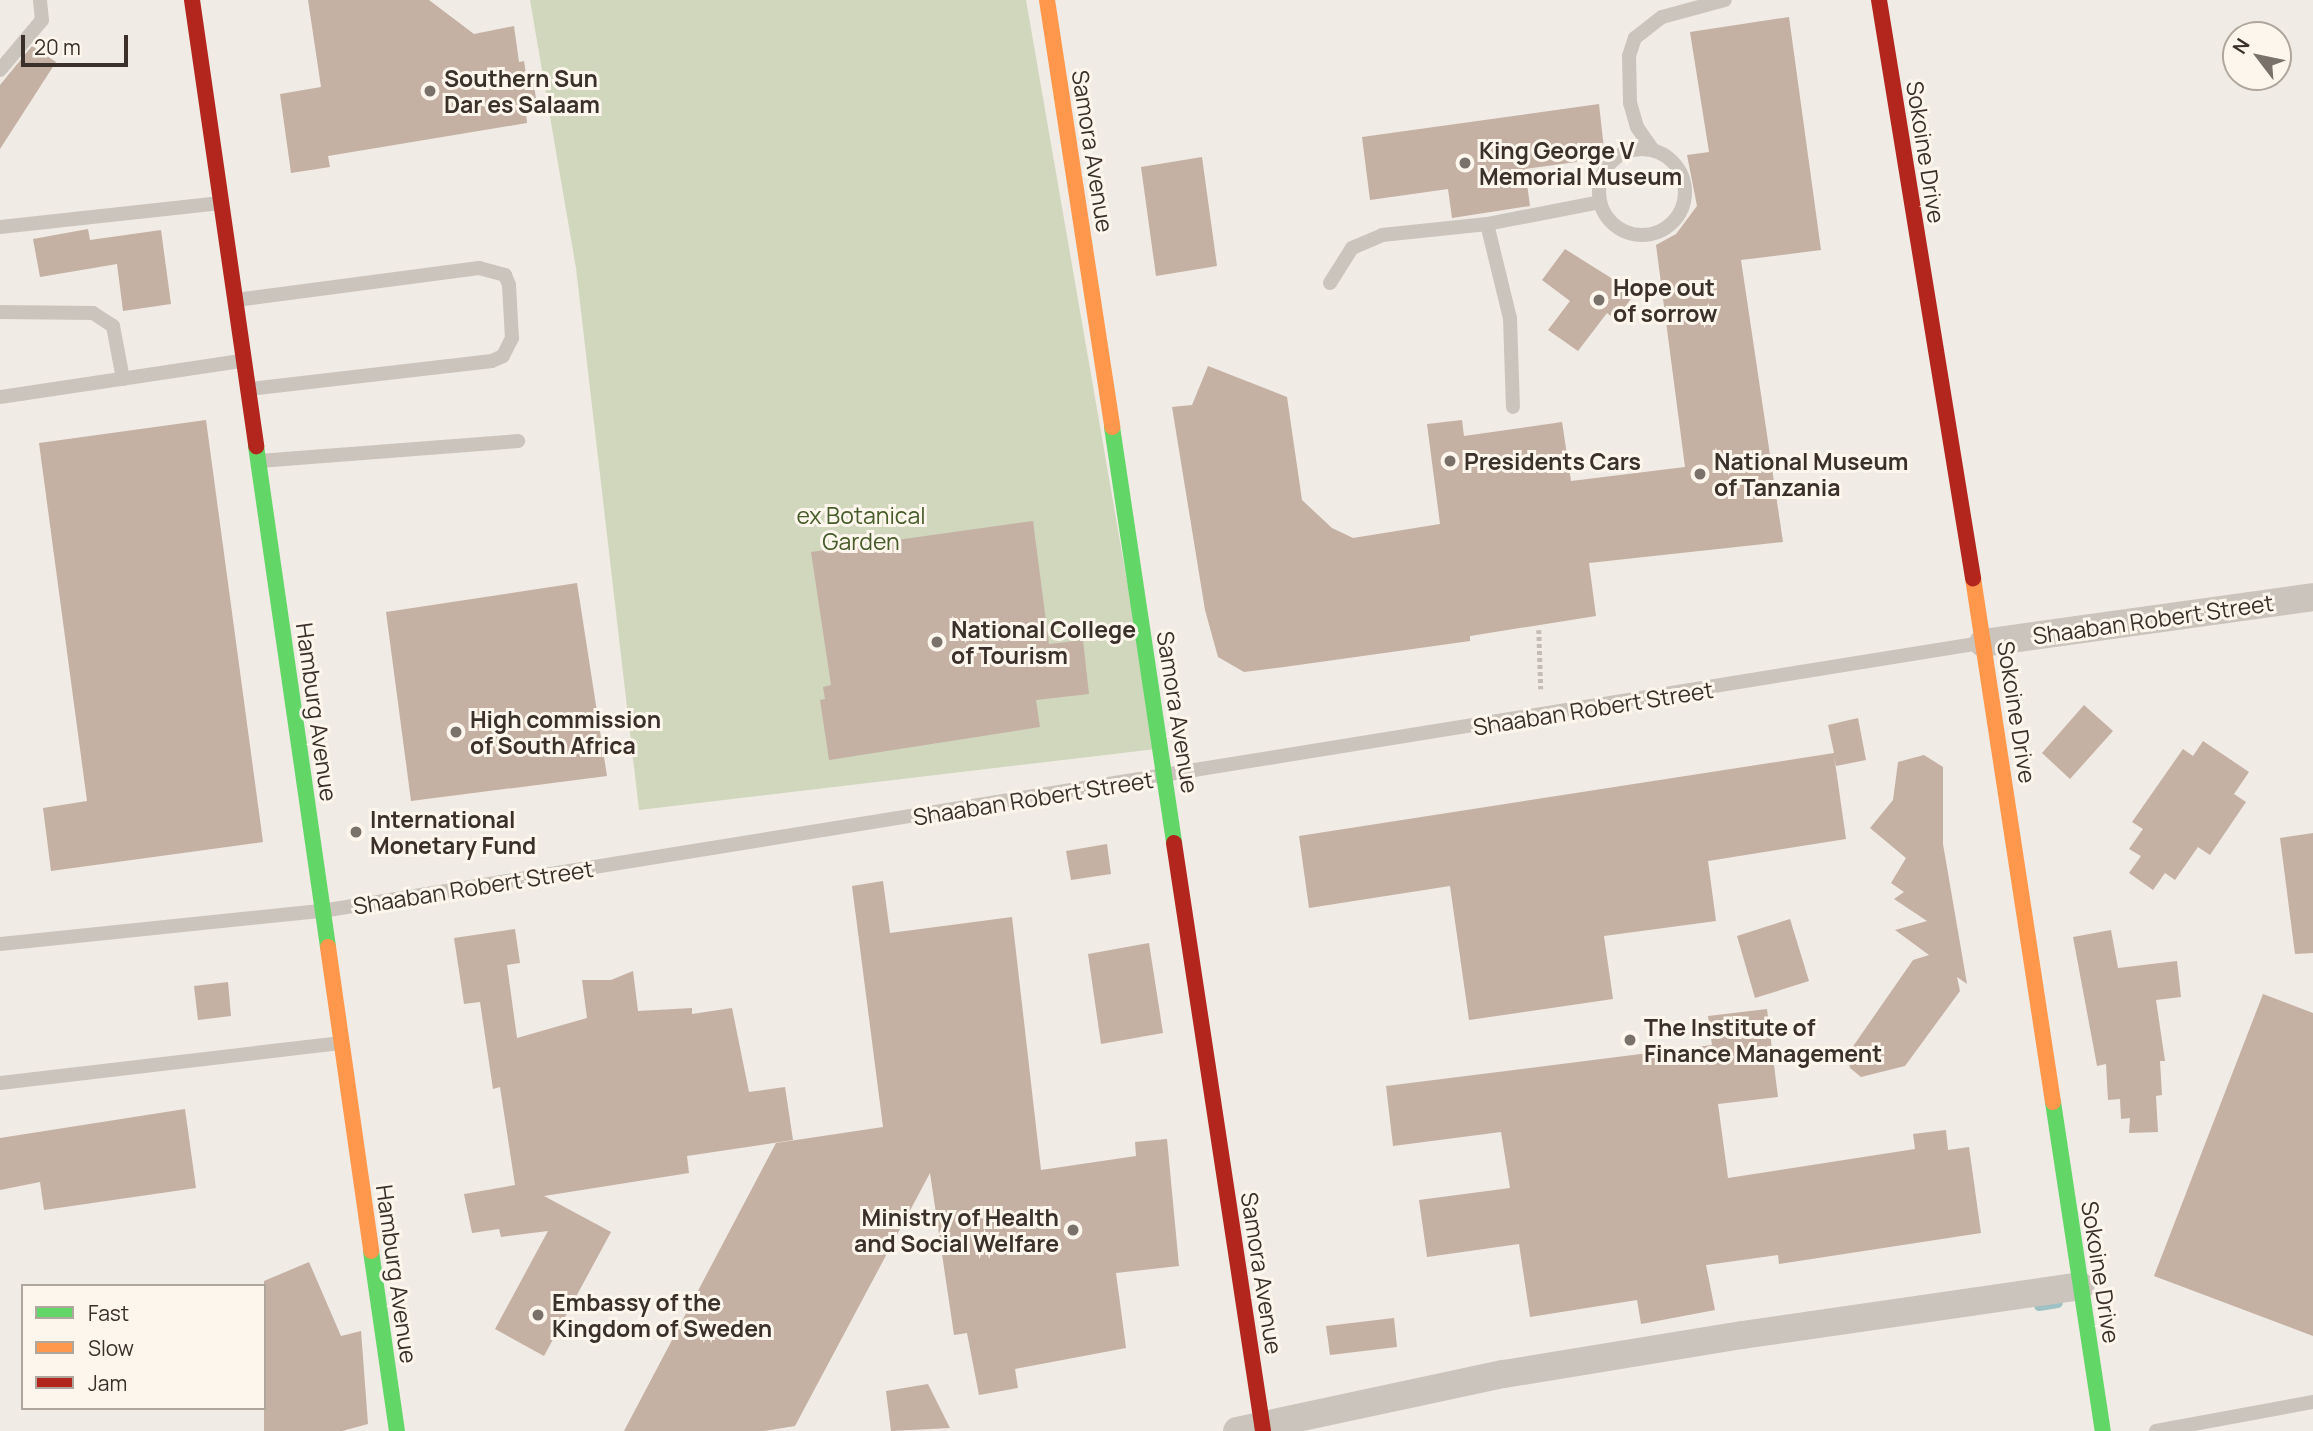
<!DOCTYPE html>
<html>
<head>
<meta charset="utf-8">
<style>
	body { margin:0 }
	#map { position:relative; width:2313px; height:1431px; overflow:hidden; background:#f0ebe4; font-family:Manrope,sans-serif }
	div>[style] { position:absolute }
	.green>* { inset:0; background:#d0d7bd }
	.stream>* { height:10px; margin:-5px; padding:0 5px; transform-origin:5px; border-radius:5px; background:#9ec1c3 }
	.building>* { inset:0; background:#c5b0a4 }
	.path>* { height:4.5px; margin-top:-2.25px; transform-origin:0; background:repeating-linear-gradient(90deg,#c3bcb5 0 3.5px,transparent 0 7px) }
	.lane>* { height:14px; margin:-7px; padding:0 7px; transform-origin:7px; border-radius:7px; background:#cac4bd }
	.lane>.ring { margin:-7px; padding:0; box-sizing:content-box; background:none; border:14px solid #cac4bd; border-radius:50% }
	.street>* { height:28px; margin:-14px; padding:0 14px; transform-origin:14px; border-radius:14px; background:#cac4bd }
	.fast>* { height:16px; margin:-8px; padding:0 8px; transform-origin:8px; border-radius:8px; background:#63d668 }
	.slow>* { height:16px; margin:-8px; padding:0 8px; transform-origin:8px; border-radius:8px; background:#ff974d }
	.jam>* { height:16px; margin:-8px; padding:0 8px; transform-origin:8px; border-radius:8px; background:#b3261e }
	.dots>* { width:19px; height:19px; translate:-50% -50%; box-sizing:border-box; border:4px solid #fcf6ec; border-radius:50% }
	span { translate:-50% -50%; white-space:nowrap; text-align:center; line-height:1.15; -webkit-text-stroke:6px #fcf6ec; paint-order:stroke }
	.poi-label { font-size:23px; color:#3b302a; font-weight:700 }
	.left { translate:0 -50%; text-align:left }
	.right { translate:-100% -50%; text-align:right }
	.street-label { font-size:23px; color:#3b302a }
	.park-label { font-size:23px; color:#475c2b }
	.legend { position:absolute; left:21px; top:1284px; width:245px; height:126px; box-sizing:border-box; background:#fcf6ec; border:2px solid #afa79e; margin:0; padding:9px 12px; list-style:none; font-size:21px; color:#3b302a }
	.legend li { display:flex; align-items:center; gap:14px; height:35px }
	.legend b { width:35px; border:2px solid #afa79e }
	.north { position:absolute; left:2222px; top:21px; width:70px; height:70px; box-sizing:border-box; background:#fcf6ec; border:2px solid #afa79e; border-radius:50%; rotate:302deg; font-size:19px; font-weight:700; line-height:28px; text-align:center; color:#3b302a }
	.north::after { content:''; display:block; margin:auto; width:24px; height:32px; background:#7a716b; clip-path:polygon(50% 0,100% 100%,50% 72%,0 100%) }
	.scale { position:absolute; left:21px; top:35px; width:107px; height:32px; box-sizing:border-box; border:4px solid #3b302a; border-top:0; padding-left:9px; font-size:21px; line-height:24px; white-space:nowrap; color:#3b302a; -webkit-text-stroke:5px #fcf6ec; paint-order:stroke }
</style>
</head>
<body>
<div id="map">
	<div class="green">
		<div style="clip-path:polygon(530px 0,1026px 0,1156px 749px,639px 810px,576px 268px)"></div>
	</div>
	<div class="stream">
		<div style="left:2039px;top:1306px;width:19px;rotate:-9deg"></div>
	</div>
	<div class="building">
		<div style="clip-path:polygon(308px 0,429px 0,474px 34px,514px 26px,519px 62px,524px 61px,526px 74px,532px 73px,538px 111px,526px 113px,527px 123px,328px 156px,330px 167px,291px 173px,280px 94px,321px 87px)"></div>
		<div style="clip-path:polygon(1789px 17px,1821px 250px,1741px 260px,1783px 542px,1589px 563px,1596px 616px,1470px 636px,1470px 641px,1284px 667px,1244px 672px,1218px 657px,1205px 610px,1172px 407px,1192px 405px,1208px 366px,1287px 397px,1302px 500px,1332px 528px,1353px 538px,1440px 524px,1427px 424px,1462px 420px,1464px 436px,1562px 422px,1571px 481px,1685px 467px,1656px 245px,1676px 234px,1697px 206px,1687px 155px,1709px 152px,1690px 32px)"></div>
		<div style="clip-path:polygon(32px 46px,56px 62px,0 149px,0 85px)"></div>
		<div style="clip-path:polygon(1599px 104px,1605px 158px,1525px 169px,1530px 206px,1452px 218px,1448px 189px,1370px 200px,1362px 137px)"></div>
		<div style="clip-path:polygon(1202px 157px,1217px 266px,1156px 276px,1141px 167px)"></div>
		<div style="clip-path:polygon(88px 229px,90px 240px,161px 230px,171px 304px,123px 311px,117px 264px,40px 277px,33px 239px)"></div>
		<div style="clip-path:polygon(1565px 249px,1635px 293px,1616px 320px,1607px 313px,1578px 351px,1548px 330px,1570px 301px,1542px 280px)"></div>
		<div style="clip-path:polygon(206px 420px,263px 842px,51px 871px,43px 808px,87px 801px,39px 443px)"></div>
		<div style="clip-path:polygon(1033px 521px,1049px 644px,1083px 640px,1089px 694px,1036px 700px,1040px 727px,829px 760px,820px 700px,825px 699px,823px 687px,831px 685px,811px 552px)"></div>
		<div style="clip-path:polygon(577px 583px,607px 776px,411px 801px,386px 612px)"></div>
		<div style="clip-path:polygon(2084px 705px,2113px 731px,2070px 779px,2042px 753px)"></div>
		<div style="clip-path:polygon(1858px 718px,1866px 760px,1836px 766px,1834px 755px,1846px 839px,1708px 861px,1716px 921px,1604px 936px,1613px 999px,1469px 1020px,1450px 886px,1309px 908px,1299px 836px,1834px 753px,1828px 725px)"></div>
		<div style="clip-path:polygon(2203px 741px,2249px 772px,2234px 794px,2246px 802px,2210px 855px,2198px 847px,2175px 880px,2165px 873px,2153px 890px,2129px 873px,2141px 856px,2129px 849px,2143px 829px,2132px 822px,2183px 749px,2193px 756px)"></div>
		<div style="clip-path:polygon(1924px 755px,1943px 767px,1943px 844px,1967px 984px,1957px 977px,1960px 991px,1905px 1066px,1861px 1077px,1850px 1068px,1847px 1055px,1913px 960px,1929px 955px,1895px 930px,1927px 921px,1894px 899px,1904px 892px,1891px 883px,1906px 858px,1870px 828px,1893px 800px,1898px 762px)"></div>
		<div style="clip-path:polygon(2313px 833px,2313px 953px,2295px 954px,2280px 838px)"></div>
		<div style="clip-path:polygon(1107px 844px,1111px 874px,1071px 880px,1066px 851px)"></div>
		<div style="clip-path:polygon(883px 881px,890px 933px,1012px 917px,1041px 1170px,1136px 1156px,1135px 1142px,1167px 1139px,1179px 1266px,1116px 1273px,1126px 1348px,1015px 1369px,1018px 1388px,979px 1395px,967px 1333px,954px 1335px,930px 1173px,795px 1426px,764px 1431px,624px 1431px,776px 1143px,883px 1127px,852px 886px)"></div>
		<div style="clip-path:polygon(1790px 919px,1809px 981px,1755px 998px,1737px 936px)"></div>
		<div style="clip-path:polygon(515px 929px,520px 963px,507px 965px,517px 1038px,587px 1018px,582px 980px,611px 980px,633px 971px,638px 1011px,692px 1008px,692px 1014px,732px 1008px,749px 1092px,785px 1087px,793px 1140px,687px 1156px,689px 1173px,544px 1196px,611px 1232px,544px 1356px,495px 1329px,548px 1231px,501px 1237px,499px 1229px,472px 1233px,464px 1194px,515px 1185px,500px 1087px,493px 1089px,480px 1002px,464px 1004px,454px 938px)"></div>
		<div style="clip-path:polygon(2111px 930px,2118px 968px,2177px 961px,2181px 997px,2156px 1000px,2165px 1061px,2160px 1061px,2162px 1095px,2156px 1096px,2158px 1132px,2129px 1133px,2130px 1118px,2121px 1119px,2120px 1099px,2108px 1100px,2106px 1064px,2097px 1066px,2073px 937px)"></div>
		<div style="clip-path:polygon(1149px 943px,1163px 1033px,1101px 1044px,1088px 954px)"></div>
		<div style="clip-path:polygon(228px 982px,231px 1016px,198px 1020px,194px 986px)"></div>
		<div style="clip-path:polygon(2263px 994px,2313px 1013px,2313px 1336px,2154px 1276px)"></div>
		<div style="clip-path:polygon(1767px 1009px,1778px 1097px,1718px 1104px,1728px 1178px,1915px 1149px,1913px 1134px,1946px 1130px,1948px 1150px,1969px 1147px,1981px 1233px,1779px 1264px,1778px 1255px,1706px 1265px,1715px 1310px,1641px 1324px,1637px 1300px,1530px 1317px,1519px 1244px,1427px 1257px,1419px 1200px,1510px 1188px,1501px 1132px,1393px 1146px,1386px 1086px,1712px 1045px,1708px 1016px)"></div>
		<div style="clip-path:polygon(185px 1109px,196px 1188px,44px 1210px,40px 1182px,0 1190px,0 1138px)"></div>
		<div style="clip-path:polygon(309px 1262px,341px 1336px,361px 1331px,368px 1424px,342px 1431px,264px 1431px,264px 1281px)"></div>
		<div style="clip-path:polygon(1394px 1318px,1397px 1347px,1330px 1355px,1326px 1326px)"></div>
		<div style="clip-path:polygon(928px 1384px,950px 1428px,891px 1431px,886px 1391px)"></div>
	</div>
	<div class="path">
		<div style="left:1539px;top:630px;width:59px;rotate:88.1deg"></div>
	</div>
	<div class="lane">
		<div style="left:0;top:70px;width:65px;rotate:-50deg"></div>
		<div style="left:42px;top:20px;width:20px;rotate:-96deg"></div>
		<div class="ring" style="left:1599px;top:149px;width:72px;height:72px"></div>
		<div style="left:1653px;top:150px;width:28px;rotate:-125deg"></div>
		<div style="left:1637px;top:127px;width:25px;rotate:-106deg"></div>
		<div style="left:1630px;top:103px;width:47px;rotate:-91.2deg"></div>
		<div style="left:1629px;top:56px;width:19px;rotate:-72deg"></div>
		<div style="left:1635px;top:38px;width:34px;rotate:-38deg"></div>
		<div style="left:1662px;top:17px;width:65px;rotate:-15.1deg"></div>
		<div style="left:1487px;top:224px;width:97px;rotate:76.3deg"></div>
		<div style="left:1510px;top:318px;width:89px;rotate:88.1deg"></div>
		<div style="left:0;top:227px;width:222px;rotate:-6.2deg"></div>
		<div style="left:1330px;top:283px;width:41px;rotate:-57.8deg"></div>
		<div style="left:1352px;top:248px;width:33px;rotate:-23deg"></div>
		<div style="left:1382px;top:235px;width:106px;rotate:-6deg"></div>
		<div style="left:1487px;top:224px;width:115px;rotate:-11deg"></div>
		<div style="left:236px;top:300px;width:245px;rotate:-7.5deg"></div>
		<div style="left:479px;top:268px;width:27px;rotate:15deg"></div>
		<div style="left:505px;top:275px;width:11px;rotate:68deg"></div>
		<div style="left:509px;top:285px;width:53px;rotate:86.8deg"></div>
		<div style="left:512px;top:338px;width:20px;rotate:117deg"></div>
		<div style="left:503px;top:356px;width:12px;rotate:156deg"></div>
		<div style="left:492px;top:361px;width:243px;rotate:173.4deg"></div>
		<div style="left:0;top:312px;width:93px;rotate:0.6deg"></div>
		<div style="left:93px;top:313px;width:24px;rotate:33deg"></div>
		<div style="left:113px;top:326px;width:54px;rotate:79.3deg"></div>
		<div style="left:0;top:397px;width:245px;rotate:-8.5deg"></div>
		<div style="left:259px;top:461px;width:260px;rotate:-4.4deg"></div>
		<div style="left:0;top:944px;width:324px;rotate:-5.9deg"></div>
		<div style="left:322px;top:911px;width:1681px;rotate:-9.18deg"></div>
		<div style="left:0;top:1083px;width:342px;rotate:-6.7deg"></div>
		<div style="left:2156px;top:1431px;width:160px;rotate:-10.5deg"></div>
	</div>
	<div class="street">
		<div style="left:1983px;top:643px;width:333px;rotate:-7.9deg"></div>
		<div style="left:1237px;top:1431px;width:273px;rotate:-12.1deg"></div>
		<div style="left:1504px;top:1374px;width:241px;rotate:-9.3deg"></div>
		<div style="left:1742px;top:1335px;width:342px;rotate:-8.2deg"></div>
	</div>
	<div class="fast">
		<div style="left:1112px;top:427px;width:421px;rotate:81.5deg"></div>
		<div style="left:256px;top:446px;width:506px;rotate:81.82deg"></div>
		<div style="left:2053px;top:1102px;width:333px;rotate:81.4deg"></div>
		<div style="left:371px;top:1251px;width:182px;rotate:81.8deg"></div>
	</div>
	<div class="slow">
		<div style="left:1047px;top:0;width:432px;rotate:81.3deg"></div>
		<div style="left:1973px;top:578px;width:530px;rotate:81.32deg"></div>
		<div style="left:328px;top:947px;width:307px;rotate:81.9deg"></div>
	</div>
	<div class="jam">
		<div style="left:192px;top:0;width:451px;rotate:81.8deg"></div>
		<div style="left:1879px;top:0;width:586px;rotate:80.76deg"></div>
		<div style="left:1174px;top:843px;width:595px;rotate:81.39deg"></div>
	</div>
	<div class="dots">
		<div style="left:430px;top:91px;background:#7a716b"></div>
		<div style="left:1465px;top:163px;background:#7a716b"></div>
		<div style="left:1599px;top:300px;background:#7a716b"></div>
		<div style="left:1450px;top:461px;background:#7a716b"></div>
		<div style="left:1700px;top:474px;background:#7a716b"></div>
		<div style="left:937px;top:642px;background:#7a716b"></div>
		<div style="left:456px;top:732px;background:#7a716b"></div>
		<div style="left:356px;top:832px;background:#7a716b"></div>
		<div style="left:1630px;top:1040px;background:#7a716b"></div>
		<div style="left:1073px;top:1230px;background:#7a716b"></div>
		<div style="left:538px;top:1315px;background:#7a716b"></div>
	</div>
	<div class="poi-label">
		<span class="left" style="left:444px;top:91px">Southern Sun<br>Dar es Salaam</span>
		<span class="left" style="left:1479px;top:163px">King George V<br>Memorial Museum</span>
		<span class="left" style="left:1613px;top:300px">Hope out<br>of sorrow</span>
		<span class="left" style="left:1464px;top:461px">Presidents Cars</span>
		<span class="left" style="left:1714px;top:474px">National Museum<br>of Tanzania</span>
		<span class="left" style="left:951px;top:642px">National College<br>of Tourism</span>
		<span class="left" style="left:470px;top:732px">High commission<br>of South Africa</span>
		<span class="left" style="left:370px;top:832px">International<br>Monetary Fund</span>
		<span class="left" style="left:1644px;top:1040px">The Institute of<br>Finance Management</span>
		<span class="right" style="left:1059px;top:1230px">Ministry of Health<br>and Social Welfare</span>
		<span class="left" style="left:552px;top:1315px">Embassy of the<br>Kingdom of Sweden</span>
	</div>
	<div class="street-label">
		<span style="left:1093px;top:151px;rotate:81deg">Samora Avenue</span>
		<span style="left:1926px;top:152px;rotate:81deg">Sokoine Drive</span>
		<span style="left:2153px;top:619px;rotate:-8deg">Shaaban Robert Street</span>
		<span style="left:1593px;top:708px;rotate:-9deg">Shaaban Robert Street</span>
		<span style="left:317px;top:712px;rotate:82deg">Hamburg Avenue</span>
		<span style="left:1178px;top:712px;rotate:81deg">Samora Avenue</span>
		<span style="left:2017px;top:712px;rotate:81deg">Sokoine Drive</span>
		<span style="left:1033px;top:798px;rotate:-9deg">Shaaban Robert Street</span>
		<span style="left:473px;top:887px;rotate:-9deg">Shaaban Robert Street</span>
		<span style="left:2101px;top:1272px;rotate:81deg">Sokoine Drive</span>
		<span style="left:1262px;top:1273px;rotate:81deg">Samora Avenue</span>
		<span style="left:397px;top:1274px;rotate:82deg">Hamburg Avenue</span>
	</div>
	<div class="park-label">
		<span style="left:861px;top:528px">ex Botanical<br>Garden</span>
	</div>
	<ul class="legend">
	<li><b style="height:9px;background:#63d668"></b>Fast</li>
	<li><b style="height:9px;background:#ff974d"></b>Slow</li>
	<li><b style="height:9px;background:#b3261e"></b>Jam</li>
	</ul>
	<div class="north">N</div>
	<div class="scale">20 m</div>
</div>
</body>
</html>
